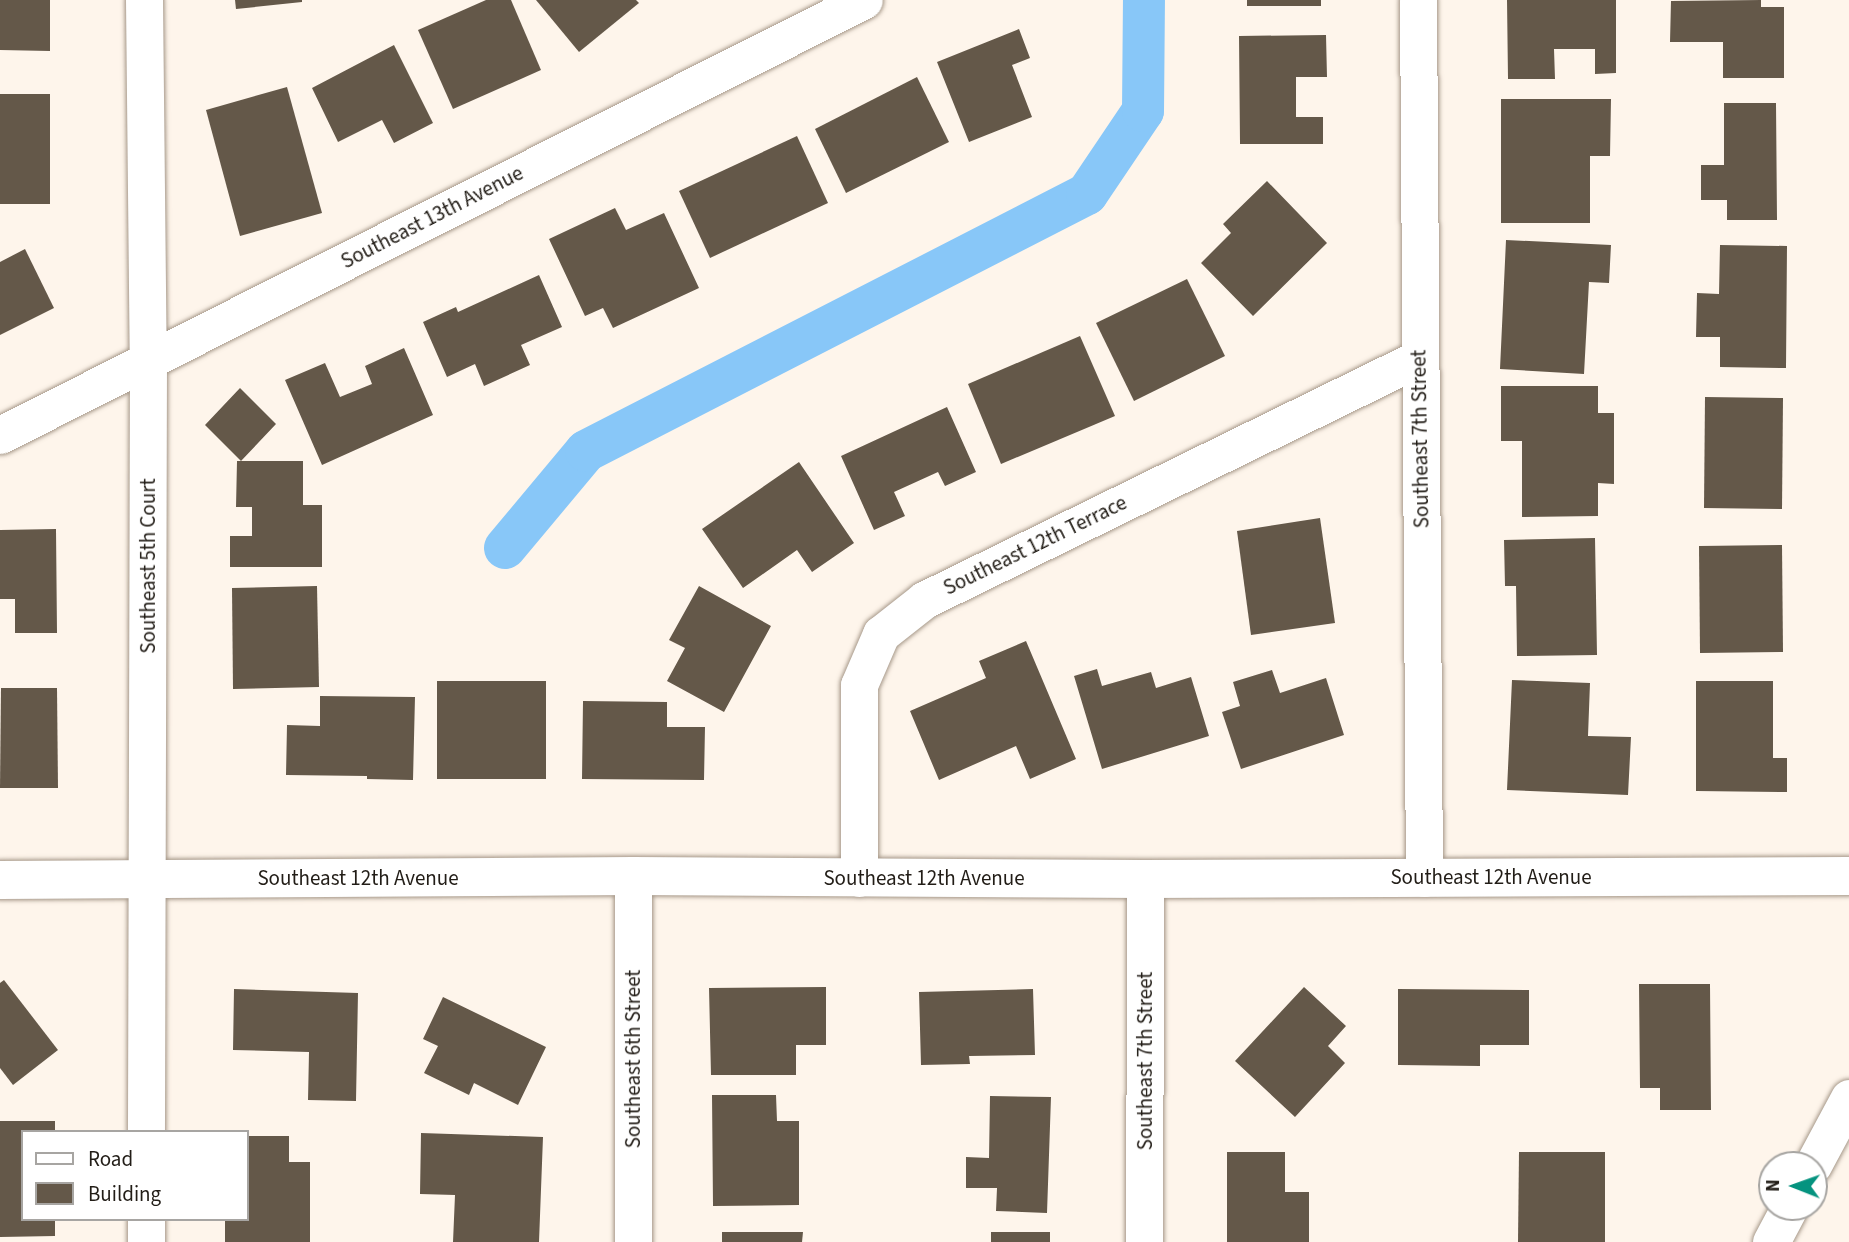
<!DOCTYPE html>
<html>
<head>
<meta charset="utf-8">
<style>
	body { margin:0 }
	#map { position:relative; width:1849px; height:1242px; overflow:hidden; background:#fef5eb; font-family:"Source Sans 3",sans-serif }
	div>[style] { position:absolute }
	.canal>* { height:42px; margin:-21px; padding:0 21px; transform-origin:21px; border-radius:21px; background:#88c7f8 }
	.building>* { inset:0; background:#645849 }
	.roads { filter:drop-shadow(0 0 2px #a69889) drop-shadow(0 0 2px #a69889) }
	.minor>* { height:37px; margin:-18.5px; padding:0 18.5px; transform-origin:18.5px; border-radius:18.5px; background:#fff }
	.tertiary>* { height:38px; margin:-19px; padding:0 19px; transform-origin:19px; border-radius:19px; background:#fff }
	span { translate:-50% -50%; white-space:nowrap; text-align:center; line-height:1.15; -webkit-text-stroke:7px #fff; paint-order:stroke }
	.street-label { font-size:21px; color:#221d17 }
	.legend { position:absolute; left:21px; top:1130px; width:228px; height:91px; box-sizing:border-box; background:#fff; border:2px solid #a7a5a2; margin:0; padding:9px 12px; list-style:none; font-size:21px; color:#221d17 }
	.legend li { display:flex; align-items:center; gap:14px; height:35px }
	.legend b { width:35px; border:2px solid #a7a5a2 }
	.north { position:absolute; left:1758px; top:1151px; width:70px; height:70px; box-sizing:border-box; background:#fff; border:2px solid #a7a5a2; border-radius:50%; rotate:271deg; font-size:19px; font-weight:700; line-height:28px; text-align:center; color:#221d17 }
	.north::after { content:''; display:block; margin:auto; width:24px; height:32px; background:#05937f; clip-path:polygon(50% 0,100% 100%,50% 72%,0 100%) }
</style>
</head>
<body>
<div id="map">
	<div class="canal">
		<div style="left:505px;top:548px;width:126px;rotate:-50.1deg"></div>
		<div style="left:586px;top:451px;width:563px;rotate:-27.16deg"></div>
		<div style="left:1087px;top:194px;width:100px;rotate:-56deg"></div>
		<div style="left:1143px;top:111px;width:111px;rotate:-89.5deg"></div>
	</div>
	<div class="building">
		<div style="clip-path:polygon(0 0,50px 0,50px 51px,0 50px)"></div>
		<div style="clip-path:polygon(235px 0,302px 0,302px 2px,236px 9px)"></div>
		<div style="clip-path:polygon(486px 0,511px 0,541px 70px,453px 109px,418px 30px)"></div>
		<div style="clip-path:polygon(536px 0,636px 0,639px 3px,579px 52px)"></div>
		<div style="clip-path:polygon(1247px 0,1321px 0,1321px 6px,1247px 6px)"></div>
		<div style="clip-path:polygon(1507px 0,1616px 0,1616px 73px,1595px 74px,1595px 49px,1554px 49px,1555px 79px,1508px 79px)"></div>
		<div style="clip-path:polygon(1761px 0,1761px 7px,1784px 7px,1784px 78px,1723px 78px,1723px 42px,1670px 42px,1671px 1px)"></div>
		<div style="clip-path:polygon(1019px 29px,1030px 58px,1012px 65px,1032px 117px,969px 142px,937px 62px)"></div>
		<div style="clip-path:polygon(1326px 35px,1327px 77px,1296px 77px,1296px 117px,1323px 117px,1323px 144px,1240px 144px,1239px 36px)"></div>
		<div style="clip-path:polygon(394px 45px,433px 123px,394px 143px,382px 120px,338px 142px,312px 88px)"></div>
		<div style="clip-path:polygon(917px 77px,949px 142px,846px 193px,815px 129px)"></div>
		<div style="clip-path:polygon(287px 87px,322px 213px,240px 236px,206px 110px)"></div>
		<div style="clip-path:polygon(0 94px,50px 94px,50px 204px,0 204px)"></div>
		<div style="clip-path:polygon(1501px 99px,1611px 99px,1610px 156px,1590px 156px,1590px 223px,1501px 223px)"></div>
		<div style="clip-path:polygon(1724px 103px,1776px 103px,1777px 220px,1727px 220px,1727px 200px,1701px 200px,1701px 165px,1724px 165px)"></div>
		<div style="clip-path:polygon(797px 136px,828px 203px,710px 258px,679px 191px)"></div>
		<div style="clip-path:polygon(1267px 181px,1327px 243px,1253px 316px,1201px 263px,1231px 233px,1223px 224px)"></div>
		<div style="clip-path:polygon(615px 208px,626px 230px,664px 213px,699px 288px,613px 328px,603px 308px,585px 316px,549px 239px)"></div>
		<div style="clip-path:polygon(1506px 240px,1611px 245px,1609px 283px,1589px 282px,1584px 374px,1500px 369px)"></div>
		<div style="clip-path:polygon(1720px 245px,1787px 246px,1786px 368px,1720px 367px,1720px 337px,1696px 337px,1697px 293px,1719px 294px)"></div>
		<div style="clip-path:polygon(25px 249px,54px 308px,0 335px,0 262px)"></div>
		<div style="clip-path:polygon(539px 275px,562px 327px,521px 345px,530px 365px,484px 386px,475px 364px,447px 377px,423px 322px,456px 307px,458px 312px)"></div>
		<div style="clip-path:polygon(1187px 279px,1225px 356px,1134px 401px,1096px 323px)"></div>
		<div style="clip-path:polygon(1080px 336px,1115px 416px,1001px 464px,968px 384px)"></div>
		<div style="clip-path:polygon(404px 348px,433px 415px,322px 465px,285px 380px,325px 363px,340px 397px,372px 384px,365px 366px)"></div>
		<div style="clip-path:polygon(1501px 386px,1598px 386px,1598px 413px,1614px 413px,1614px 484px,1598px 483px,1598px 516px,1522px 517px,1522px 441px,1501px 441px)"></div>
		<div style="clip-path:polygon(240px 388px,276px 424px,241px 461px,303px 461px,303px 505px,322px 505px,322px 567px,230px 567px,230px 536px,252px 536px,252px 507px,236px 507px,237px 461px,241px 461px,205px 425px)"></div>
		<div style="clip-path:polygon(1705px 397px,1783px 398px,1782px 509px,1704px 508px)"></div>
		<div style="clip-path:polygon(947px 407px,976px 472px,945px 486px,938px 472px,894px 492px,905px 516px,874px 530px,841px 456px)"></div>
		<div style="clip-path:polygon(799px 462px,854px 543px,812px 572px,797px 550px,743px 588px,702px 529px)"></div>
		<div style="clip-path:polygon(1320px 518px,1335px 623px,1251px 635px,1237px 531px)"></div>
		<div style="clip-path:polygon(56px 529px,57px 633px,15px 633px,15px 599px,0 599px,0 530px)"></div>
		<div style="clip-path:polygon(1595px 538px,1597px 655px,1517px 656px,1516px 586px,1505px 586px,1504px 540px)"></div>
		<div style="clip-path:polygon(1782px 545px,1783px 652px,1700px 653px,1699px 546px)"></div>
		<div style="clip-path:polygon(317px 586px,319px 687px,233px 689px,232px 588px)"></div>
		<div style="clip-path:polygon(699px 586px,771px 626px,724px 712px,667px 681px,685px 648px,669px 640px)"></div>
		<div style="clip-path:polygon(1026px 641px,1076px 759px,1030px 779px,1016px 746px,939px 780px,910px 711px,986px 678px,979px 661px)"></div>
		<div style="clip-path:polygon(1097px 669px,1102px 686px,1151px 672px,1156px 688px,1191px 677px,1209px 736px,1102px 769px,1074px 676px)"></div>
		<div style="clip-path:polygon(1272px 670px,1280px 693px,1326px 678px,1344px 735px,1241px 769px,1222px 712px,1240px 706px,1233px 682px)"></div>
		<div style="clip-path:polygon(1512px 680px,1590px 683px,1588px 736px,1631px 737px,1628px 795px,1507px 790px)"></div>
		<div style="clip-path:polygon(437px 681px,546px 681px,546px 779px,437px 779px)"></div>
		<div style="clip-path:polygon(1696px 681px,1773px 681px,1773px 758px,1787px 758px,1787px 792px,1696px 791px)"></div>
		<div style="clip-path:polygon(1px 688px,57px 688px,58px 788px,0 788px)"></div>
		<div style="clip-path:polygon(320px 696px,415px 697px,413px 780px,367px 779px,367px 776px,286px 775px,287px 725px,320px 726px)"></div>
		<div style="clip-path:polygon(583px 701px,667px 702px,667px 727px,705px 727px,704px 780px,582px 779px)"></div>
		<div style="clip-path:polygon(4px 980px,58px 1050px,13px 1085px,0 1068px,0 983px)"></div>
		<div style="clip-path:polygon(1639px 984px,1710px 984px,1711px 1110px,1660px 1110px,1660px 1088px,1640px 1088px)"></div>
		<div style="clip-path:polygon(826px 987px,826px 1045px,796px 1045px,796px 1075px,711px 1075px,709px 988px)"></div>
		<div style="clip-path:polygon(1304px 987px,1346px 1026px,1328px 1046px,1345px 1063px,1295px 1117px,1235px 1061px)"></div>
		<div style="clip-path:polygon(234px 989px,358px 993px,356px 1101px,308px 1100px,309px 1052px,233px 1050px)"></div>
		<div style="clip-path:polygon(1033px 989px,1035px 1055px,969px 1056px,970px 1064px,921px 1065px,919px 992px)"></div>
		<div style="clip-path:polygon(1398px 989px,1529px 990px,1529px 1045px,1480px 1045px,1480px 1066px,1398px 1065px)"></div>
		<div style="clip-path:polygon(443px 997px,546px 1047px,518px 1105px,474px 1083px,469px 1095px,424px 1073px,438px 1046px,423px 1039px)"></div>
		<div style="clip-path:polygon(712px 1095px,776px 1095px,777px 1121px,799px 1121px,799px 1205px,713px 1206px)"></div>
		<div style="clip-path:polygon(990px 1096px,1051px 1097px,1047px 1213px,996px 1211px,997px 1188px,966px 1188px,966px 1157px,989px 1158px)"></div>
		<div style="clip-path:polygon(0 1121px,55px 1121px,55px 1132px,23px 1132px,23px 1219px,55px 1219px,55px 1236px,0 1237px)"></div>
		<div style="clip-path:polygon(421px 1133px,543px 1137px,539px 1242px,453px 1242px,455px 1195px,420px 1194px)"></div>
		<div style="clip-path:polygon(247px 1136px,289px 1136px,289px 1162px,310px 1162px,310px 1242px,225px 1242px,225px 1219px,247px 1219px)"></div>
		<div style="clip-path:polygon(1227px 1152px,1285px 1152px,1285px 1192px,1309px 1192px,1309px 1242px,1227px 1242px)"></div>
		<div style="clip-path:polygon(1519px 1152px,1605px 1152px,1605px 1242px,1518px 1242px)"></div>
		<div style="clip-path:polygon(722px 1232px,803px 1232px,802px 1242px,722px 1242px)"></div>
		<div style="clip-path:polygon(991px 1232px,1050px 1232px,1050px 1242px,991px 1242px)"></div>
	</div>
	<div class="roads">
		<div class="minor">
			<div style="left:144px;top:0;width:359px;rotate:89.4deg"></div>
			<div style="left:148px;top:359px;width:773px;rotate:90.15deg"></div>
			<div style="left:1418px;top:0;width:878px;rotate:89.61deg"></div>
			<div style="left:0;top:435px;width:967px;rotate:-26.72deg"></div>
			<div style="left:633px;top:876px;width:366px;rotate:90deg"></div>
			<div style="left:859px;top:878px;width:193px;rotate:-90deg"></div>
			<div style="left:859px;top:685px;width:56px;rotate:-66.7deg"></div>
			<div style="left:881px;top:634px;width:55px;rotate:-38.3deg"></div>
			<div style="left:924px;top:600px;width:551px;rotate:-26.05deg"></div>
			<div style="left:1813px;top:1165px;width:76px;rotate:-61.8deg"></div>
			<div style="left:146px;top:1242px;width:23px;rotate:-90deg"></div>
			<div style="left:1144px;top:1242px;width:363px;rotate:-89.8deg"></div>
			<div style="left:1771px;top:1242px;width:40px;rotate:-62deg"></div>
		</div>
		<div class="tertiary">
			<div style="left:0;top:880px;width:633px;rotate:-0.36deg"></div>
			<div style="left:633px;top:876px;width:512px;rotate:0.34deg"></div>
			<div style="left:1145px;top:879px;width:704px;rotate:-0.24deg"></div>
		</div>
	</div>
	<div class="street-label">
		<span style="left:432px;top:217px;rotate:-27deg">Southeast 13th Avenue</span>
		<span style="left:1420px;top:439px;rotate:-91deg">Southeast 7th Street</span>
		<span style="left:1035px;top:545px;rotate:-26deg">Southeast 12th Terrace</span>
		<span style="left:148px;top:566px;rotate:-90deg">Southeast 5th Court</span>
		<span style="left:1491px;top:877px">Southeast 12th Avenue</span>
		<span style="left:358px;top:878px">Southeast 12th Avenue</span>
		<span style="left:924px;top:878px">Southeast 12th Avenue</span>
		<span style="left:633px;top:1059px;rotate:-90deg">Southeast 6th Street</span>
		<span style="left:1145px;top:1061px;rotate:-90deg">Southeast 7th Street</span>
	</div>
	<ul class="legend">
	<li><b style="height:9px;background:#fff"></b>Road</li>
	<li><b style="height:19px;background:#645849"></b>Building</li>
	</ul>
	<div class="north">N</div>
</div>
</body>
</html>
